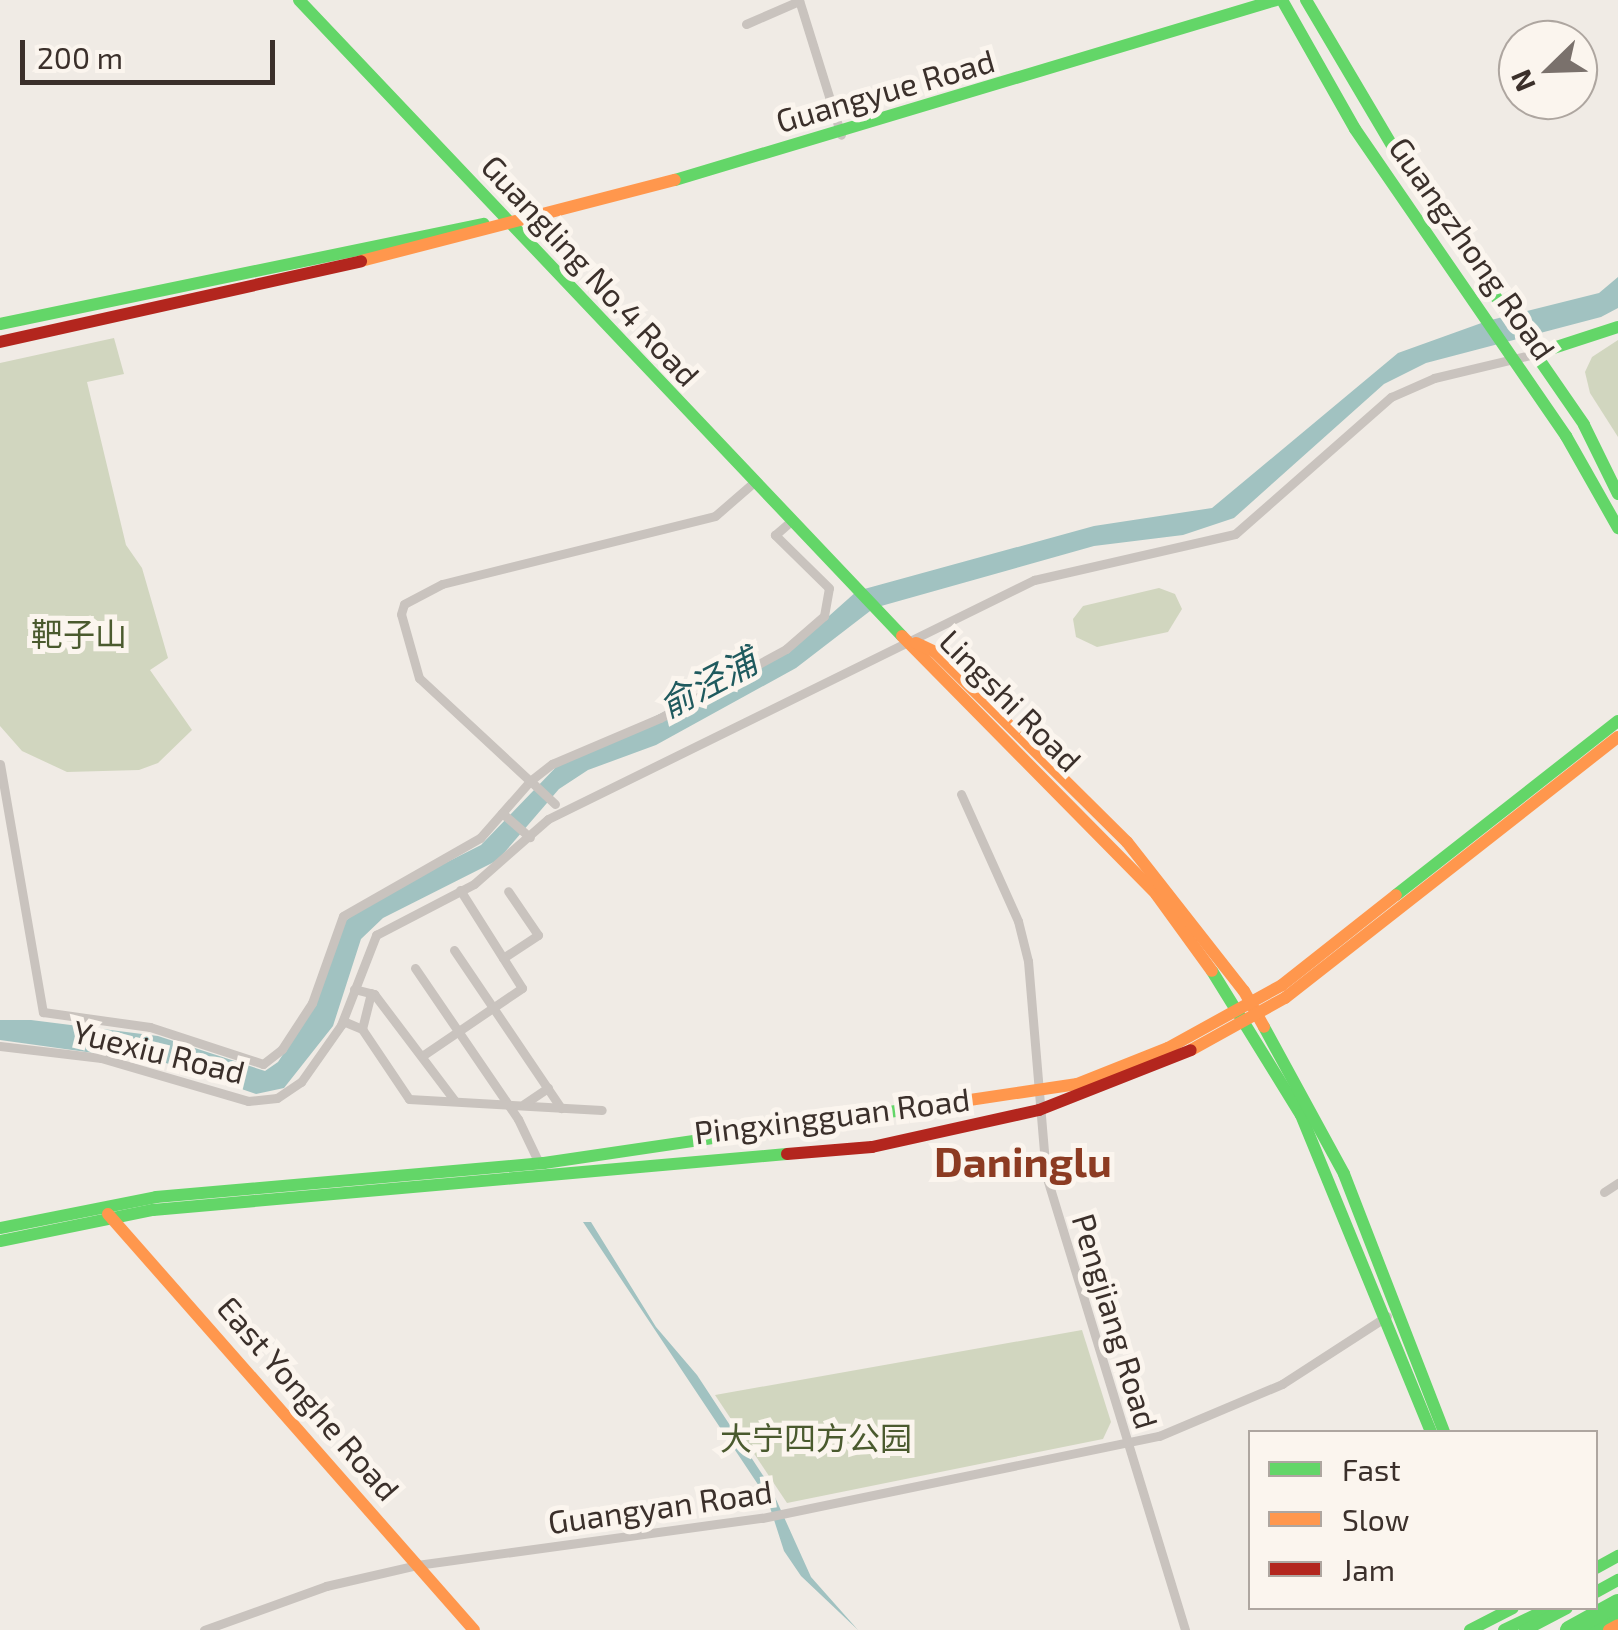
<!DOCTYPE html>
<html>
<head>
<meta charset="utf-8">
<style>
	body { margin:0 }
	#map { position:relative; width:1618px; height:1630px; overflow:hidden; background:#f0ebe5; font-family:"Exo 2","Noto Sans SC",sans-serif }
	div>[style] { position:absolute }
	.green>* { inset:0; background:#d1d6bf }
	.water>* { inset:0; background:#a1c2c1 }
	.street>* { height:9px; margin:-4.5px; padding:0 4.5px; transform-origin:4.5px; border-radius:4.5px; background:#c9c3be }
	.fast>* { height:12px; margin:-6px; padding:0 6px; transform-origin:6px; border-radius:6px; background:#63d668 }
	.slow>* { height:12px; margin:-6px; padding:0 6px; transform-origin:6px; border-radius:6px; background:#ff974d }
	.jam>* { height:12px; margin:-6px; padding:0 6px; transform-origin:6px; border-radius:6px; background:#b3261e }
	.fast-bridge>* { height:18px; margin:-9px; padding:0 9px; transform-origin:9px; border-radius:9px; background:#63d668 }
	span { translate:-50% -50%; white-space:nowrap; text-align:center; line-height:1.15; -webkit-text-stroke:10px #fbf5ee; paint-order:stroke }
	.street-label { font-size:32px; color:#3b302b }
	.park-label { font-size:32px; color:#4a5a2e }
	.water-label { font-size:35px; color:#1f5a5e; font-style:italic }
	.district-label { font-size:42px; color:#8c3b22; font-weight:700 }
	.legend { position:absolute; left:1248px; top:1430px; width:350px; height:180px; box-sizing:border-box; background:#fbf5ee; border:2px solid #aea6a0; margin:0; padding:12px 18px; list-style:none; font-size:30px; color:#3b302b }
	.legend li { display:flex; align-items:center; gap:20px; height:50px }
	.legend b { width:50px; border:2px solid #aea6a0 }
	.north { position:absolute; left:1498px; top:20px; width:100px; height:100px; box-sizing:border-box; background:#fbf5ee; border:2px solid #aea6a0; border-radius:50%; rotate:247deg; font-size:28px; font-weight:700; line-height:40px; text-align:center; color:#3b302b }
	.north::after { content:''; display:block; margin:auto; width:35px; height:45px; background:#7a716c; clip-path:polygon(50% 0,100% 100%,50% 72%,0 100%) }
	.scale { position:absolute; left:20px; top:40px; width:255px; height:45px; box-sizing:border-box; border:5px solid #3b302b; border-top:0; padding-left:12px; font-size:30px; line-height:35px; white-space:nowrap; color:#3b302b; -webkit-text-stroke:8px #fbf5ee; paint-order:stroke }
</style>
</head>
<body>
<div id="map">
	<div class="green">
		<div style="clip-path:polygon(114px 338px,124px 374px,87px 382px,126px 545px,142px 568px,168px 658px,150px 670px,192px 730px,158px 763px,139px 770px,67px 772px,22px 751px,0 726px,0 363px)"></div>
		<div style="clip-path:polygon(1618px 340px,1618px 437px,1590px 393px,1585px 372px,1592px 357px)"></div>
		<div style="clip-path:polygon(1159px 588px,1175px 594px,1182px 609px,1168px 632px,1097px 647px,1076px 637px,1073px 619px,1083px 606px)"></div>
		<div style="clip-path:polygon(1082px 1330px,1111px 1422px,1103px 1439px,787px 1503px,715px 1395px)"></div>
	</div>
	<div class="water">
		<div style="clip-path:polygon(1618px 277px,1618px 308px,1601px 317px,1426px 363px,1384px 384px,1234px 518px,1183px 535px,1094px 546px,874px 608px,796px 668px,656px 745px,588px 770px,559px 789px,498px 860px,383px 918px,361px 939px,333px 1026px,284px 1088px,256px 1094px,166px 1063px,0 1040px,0 1020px,31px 1020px,158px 1036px,265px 1071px,278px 1062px,315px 1006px,344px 922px,372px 900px,481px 845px,560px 763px,792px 649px,857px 591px,1094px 526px,1212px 508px,1398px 353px,1487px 321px,1599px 293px)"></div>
		<div style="clip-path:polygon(583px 1222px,591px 1222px,656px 1327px,697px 1375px,770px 1486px,811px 1577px,858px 1630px,801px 1576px,784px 1551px,767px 1498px)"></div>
	</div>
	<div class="street">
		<div style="left:799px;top:0;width:141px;rotate:72.7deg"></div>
		<div style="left:746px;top:24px;width:58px;rotate:-23.5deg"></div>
		<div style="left:0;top:764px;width:252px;rotate:80.2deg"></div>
		<div style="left:43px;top:1012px;width:108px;rotate:8deg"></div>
		<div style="left:150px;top:1027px;width:119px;rotate:18.1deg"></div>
		<div style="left:263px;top:1064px;width:24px;rotate:-38deg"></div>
		<div style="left:282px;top:1049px;width:55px;rotate:-56.9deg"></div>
		<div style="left:312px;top:1003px;width:92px;rotate:-70.4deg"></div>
		<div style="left:343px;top:916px;width:158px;rotate:-29.7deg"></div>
		<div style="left:480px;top:838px;width:76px;rotate:-48.7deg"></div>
		<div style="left:530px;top:781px;width:151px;rotate:-137.1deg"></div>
		<div style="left:419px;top:678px;width:66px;rotate:-105.7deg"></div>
		<div style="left:401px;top:614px;width:10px;rotate:-73deg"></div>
		<div style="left:404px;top:604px;width:43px;rotate:-27.8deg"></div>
		<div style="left:442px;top:584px;width:281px;rotate:-14deg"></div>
		<div style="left:715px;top:516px;width:49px;rotate:-40.9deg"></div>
		<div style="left:961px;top:794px;width:139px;rotate:65.8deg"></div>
		<div style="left:1018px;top:921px;width:41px;rotate:76deg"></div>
		<div style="left:1028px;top:961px;width:215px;rotate:85.2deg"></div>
		<div style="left:1046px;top:1175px;width:476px;rotate:73deg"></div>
		<div style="left:555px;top:804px;width:34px;rotate:-137deg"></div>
		<div style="left:530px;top:781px;width:28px;rotate:-38deg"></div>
		<div style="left:552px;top:764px;width:117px;rotate:-23.1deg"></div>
		<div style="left:660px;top:718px;width:144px;rotate:-28.7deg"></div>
		<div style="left:786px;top:649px;width:50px;rotate:-41deg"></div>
		<div style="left:824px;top:616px;width:28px;rotate:-80deg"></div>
		<div style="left:829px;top:588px;width:76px;rotate:-135.5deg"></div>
		<div style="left:775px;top:535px;width:20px;rotate:-41deg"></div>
		<div style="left:502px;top:813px;width:37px;rotate:41deg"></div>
		<div style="left:454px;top:950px;width:191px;rotate:55.9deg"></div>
		<div style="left:503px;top:958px;width:42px;rotate:-33.3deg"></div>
		<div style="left:538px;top:935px;width:53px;rotate:-124.3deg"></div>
		<div style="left:415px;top:968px;width:183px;rotate:55.7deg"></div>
		<div style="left:518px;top:1119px;width:49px;rotate:64.5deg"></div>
		<div style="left:354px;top:989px;width:21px;rotate:14deg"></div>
		<div style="left:374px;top:994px;width:134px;rotate:52.9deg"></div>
		<div style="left:343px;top:1021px;width:21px;rotate:23deg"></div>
		<div style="left:362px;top:1029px;width:84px;rotate:56.1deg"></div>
		<div style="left:409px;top:1099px;width:193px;rotate:3.3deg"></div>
		<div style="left:362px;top:1029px;width:37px;rotate:-76deg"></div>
		<div style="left:0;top:1046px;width:102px;rotate:6.8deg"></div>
		<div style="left:101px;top:1058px;width:153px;rotate:16.3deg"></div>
		<div style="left:248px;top:1101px;width:29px;rotate:-6deg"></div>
		<div style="left:277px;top:1098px;width:29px;rotate:-34deg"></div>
		<div style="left:301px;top:1082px;width:70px;rotate:-54.9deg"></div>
		<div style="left:341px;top:1025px;width:97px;rotate:-68.7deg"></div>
		<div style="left:376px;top:935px;width:110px;rotate:-27.5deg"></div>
		<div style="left:474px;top:884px;width:98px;rotate:-41.3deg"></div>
		<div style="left:548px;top:819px;width:542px;rotate:-26.19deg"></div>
		<div style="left:1034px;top:580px;width:206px;rotate:-12.9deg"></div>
		<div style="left:1235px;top:534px;width:208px;rotate:-41.3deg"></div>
		<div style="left:1391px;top:397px;width:47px;rotate:-23.8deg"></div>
		<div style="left:1434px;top:378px;width:107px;rotate:-13.5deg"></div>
		<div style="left:422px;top:1056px;width:121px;rotate:-34.2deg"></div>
		<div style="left:522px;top:988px;width:116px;rotate:-122.3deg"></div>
		<div style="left:524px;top:1104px;width:29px;rotate:-34deg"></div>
		<div style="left:1604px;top:1192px;width:17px;rotate:-33deg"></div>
		<div style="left:204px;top:1630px;width:130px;rotate:-19.8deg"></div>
		<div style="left:326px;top:1586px;width:93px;rotate:-13deg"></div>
		<div style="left:417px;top:1565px;width:348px;rotate:-7.8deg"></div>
		<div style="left:762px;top:1518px;width:405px;rotate:-11.7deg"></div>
		<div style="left:1159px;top:1436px;width:134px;rotate:-22.9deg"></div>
		<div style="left:1282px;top:1384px;width:125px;rotate:-32.9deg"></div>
	</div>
	<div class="fast">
		<div style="left:299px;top:0;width:876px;rotate:46.53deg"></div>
		<div style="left:1282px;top:0;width:148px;rotate:60.5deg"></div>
		<div style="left:1355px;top:129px;width:373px;rotate:55.5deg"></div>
		<div style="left:1566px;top:436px;width:106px;rotate:60.5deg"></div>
		<div style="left:1306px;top:0;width:177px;rotate:59.4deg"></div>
		<div style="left:1396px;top:152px;width:331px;rotate:55.4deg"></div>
		<div style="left:1584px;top:425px;width:77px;rotate:63.8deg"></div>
		<div style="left:675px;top:180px;width:627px;rotate:-16.67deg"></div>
		<div style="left:0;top:324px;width:494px;rotate:-11.7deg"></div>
		<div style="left:1538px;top:353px;width:84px;rotate:-18deg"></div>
		<div style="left:1396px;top:895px;width:282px;rotate:-38.1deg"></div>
		<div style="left:1212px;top:971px;width:169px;rotate:58.3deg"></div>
		<div style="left:1301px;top:1115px;width:343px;rotate:67.7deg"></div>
		<div style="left:1264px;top:1027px;width:167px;rotate:61.4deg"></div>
		<div style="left:1344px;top:1174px;width:277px;rotate:68.8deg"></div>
		<div style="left:0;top:1228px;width:159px;rotate:-11.2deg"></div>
		<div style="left:156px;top:1197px;width:389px;rotate:-5deg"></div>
		<div style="left:544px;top:1163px;width:383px;rotate:-8.4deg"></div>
		<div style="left:0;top:1241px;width:156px;rotate:-11.5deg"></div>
		<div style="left:153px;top:1210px;width:636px;rotate:-5.05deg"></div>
		<div style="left:1596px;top:1568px;width:25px;rotate:-29deg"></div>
		<div style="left:1596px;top:1592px;width:25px;rotate:-29deg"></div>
		<div style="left:1470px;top:1630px;width:48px;rotate:-27.1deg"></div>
		<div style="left:1504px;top:1630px;width:51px;rotate:-25.6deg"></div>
		<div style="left:1525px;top:1630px;width:47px;rotate:-27.6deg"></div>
		<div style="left:1591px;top:1630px;width:31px;rotate:-29deg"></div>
	</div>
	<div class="slow">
		<div style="left:361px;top:261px;width:324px;rotate:-14.5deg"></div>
		<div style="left:902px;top:636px;width:362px;rotate:45.4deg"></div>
		<div style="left:1156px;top:894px;width:95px;rotate:54deg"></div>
		<div style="left:916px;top:643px;width:21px;rotate:25deg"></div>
		<div style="left:935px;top:652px;width:270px;rotate:44.7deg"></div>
		<div style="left:1127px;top:842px;width:189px;rotate:51.9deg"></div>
		<div style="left:1244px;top:991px;width:41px;rotate:60.9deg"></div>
		<div style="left:1191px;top:1050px;width:107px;rotate:-29deg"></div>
		<div style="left:1285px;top:998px;width:423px;rotate:-38.1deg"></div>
		<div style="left:923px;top:1107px;width:156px;rotate:-8.5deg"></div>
		<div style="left:1077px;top:1084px;width:98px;rotate:-21.6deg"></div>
		<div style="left:1168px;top:1048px;width:130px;rotate:-28.9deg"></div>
		<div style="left:1282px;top:985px;width:145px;rotate:-38.3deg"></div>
		<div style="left:108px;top:1214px;width:554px;rotate:48.66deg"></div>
		<div style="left:1609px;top:1630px;width:10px;rotate:-29deg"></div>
	</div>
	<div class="jam">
		<div style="left:0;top:342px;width:370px;rotate:-12.6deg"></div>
		<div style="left:787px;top:1154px;width:85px;rotate:-4.7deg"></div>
		<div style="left:872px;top:1147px;width:171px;rotate:-12.5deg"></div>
		<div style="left:1039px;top:1110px;width:163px;rotate:-21.5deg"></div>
	</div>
	<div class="fast-bridge">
		<div style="left:1569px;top:1630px;width:56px;rotate:-28.9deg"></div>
	</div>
	<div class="street-label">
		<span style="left:885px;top:90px;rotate:-16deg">Guangyue Road</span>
		<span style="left:1473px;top:248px;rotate:55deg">Guangzhong Road</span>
		<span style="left:591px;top:270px;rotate:47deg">Guangling No.4 Road</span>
		<span style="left:1011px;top:700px;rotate:45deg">Lingshi Road</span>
		<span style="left:159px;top:1051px;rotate:14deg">Yuexiu Road</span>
		<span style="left:832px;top:1115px;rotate:-7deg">Pingxingguan Road</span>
		<span style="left:1116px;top:1321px;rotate:73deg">Pengjiang Road</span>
		<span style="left:309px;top:1398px;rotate:49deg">East Yonghe Road</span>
		<span style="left:660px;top:1506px;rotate:-8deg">Guangyan Road</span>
	</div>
	<div class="park-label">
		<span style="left:79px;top:633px">靶子山</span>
		<span style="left:816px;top:1437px">大宁四方公园</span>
	</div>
	<div class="water-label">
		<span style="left:707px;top:682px;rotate:-28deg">俞泾浦</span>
	</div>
	<div class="district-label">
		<span style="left:1023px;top:1160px">Daninglu</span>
	</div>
	<ul class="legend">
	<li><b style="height:12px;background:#63d668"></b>Fast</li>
	<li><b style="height:12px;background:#ff974d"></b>Slow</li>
	<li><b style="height:12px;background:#b3261e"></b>Jam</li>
	</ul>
	<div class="north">N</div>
	<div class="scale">200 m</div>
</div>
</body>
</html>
